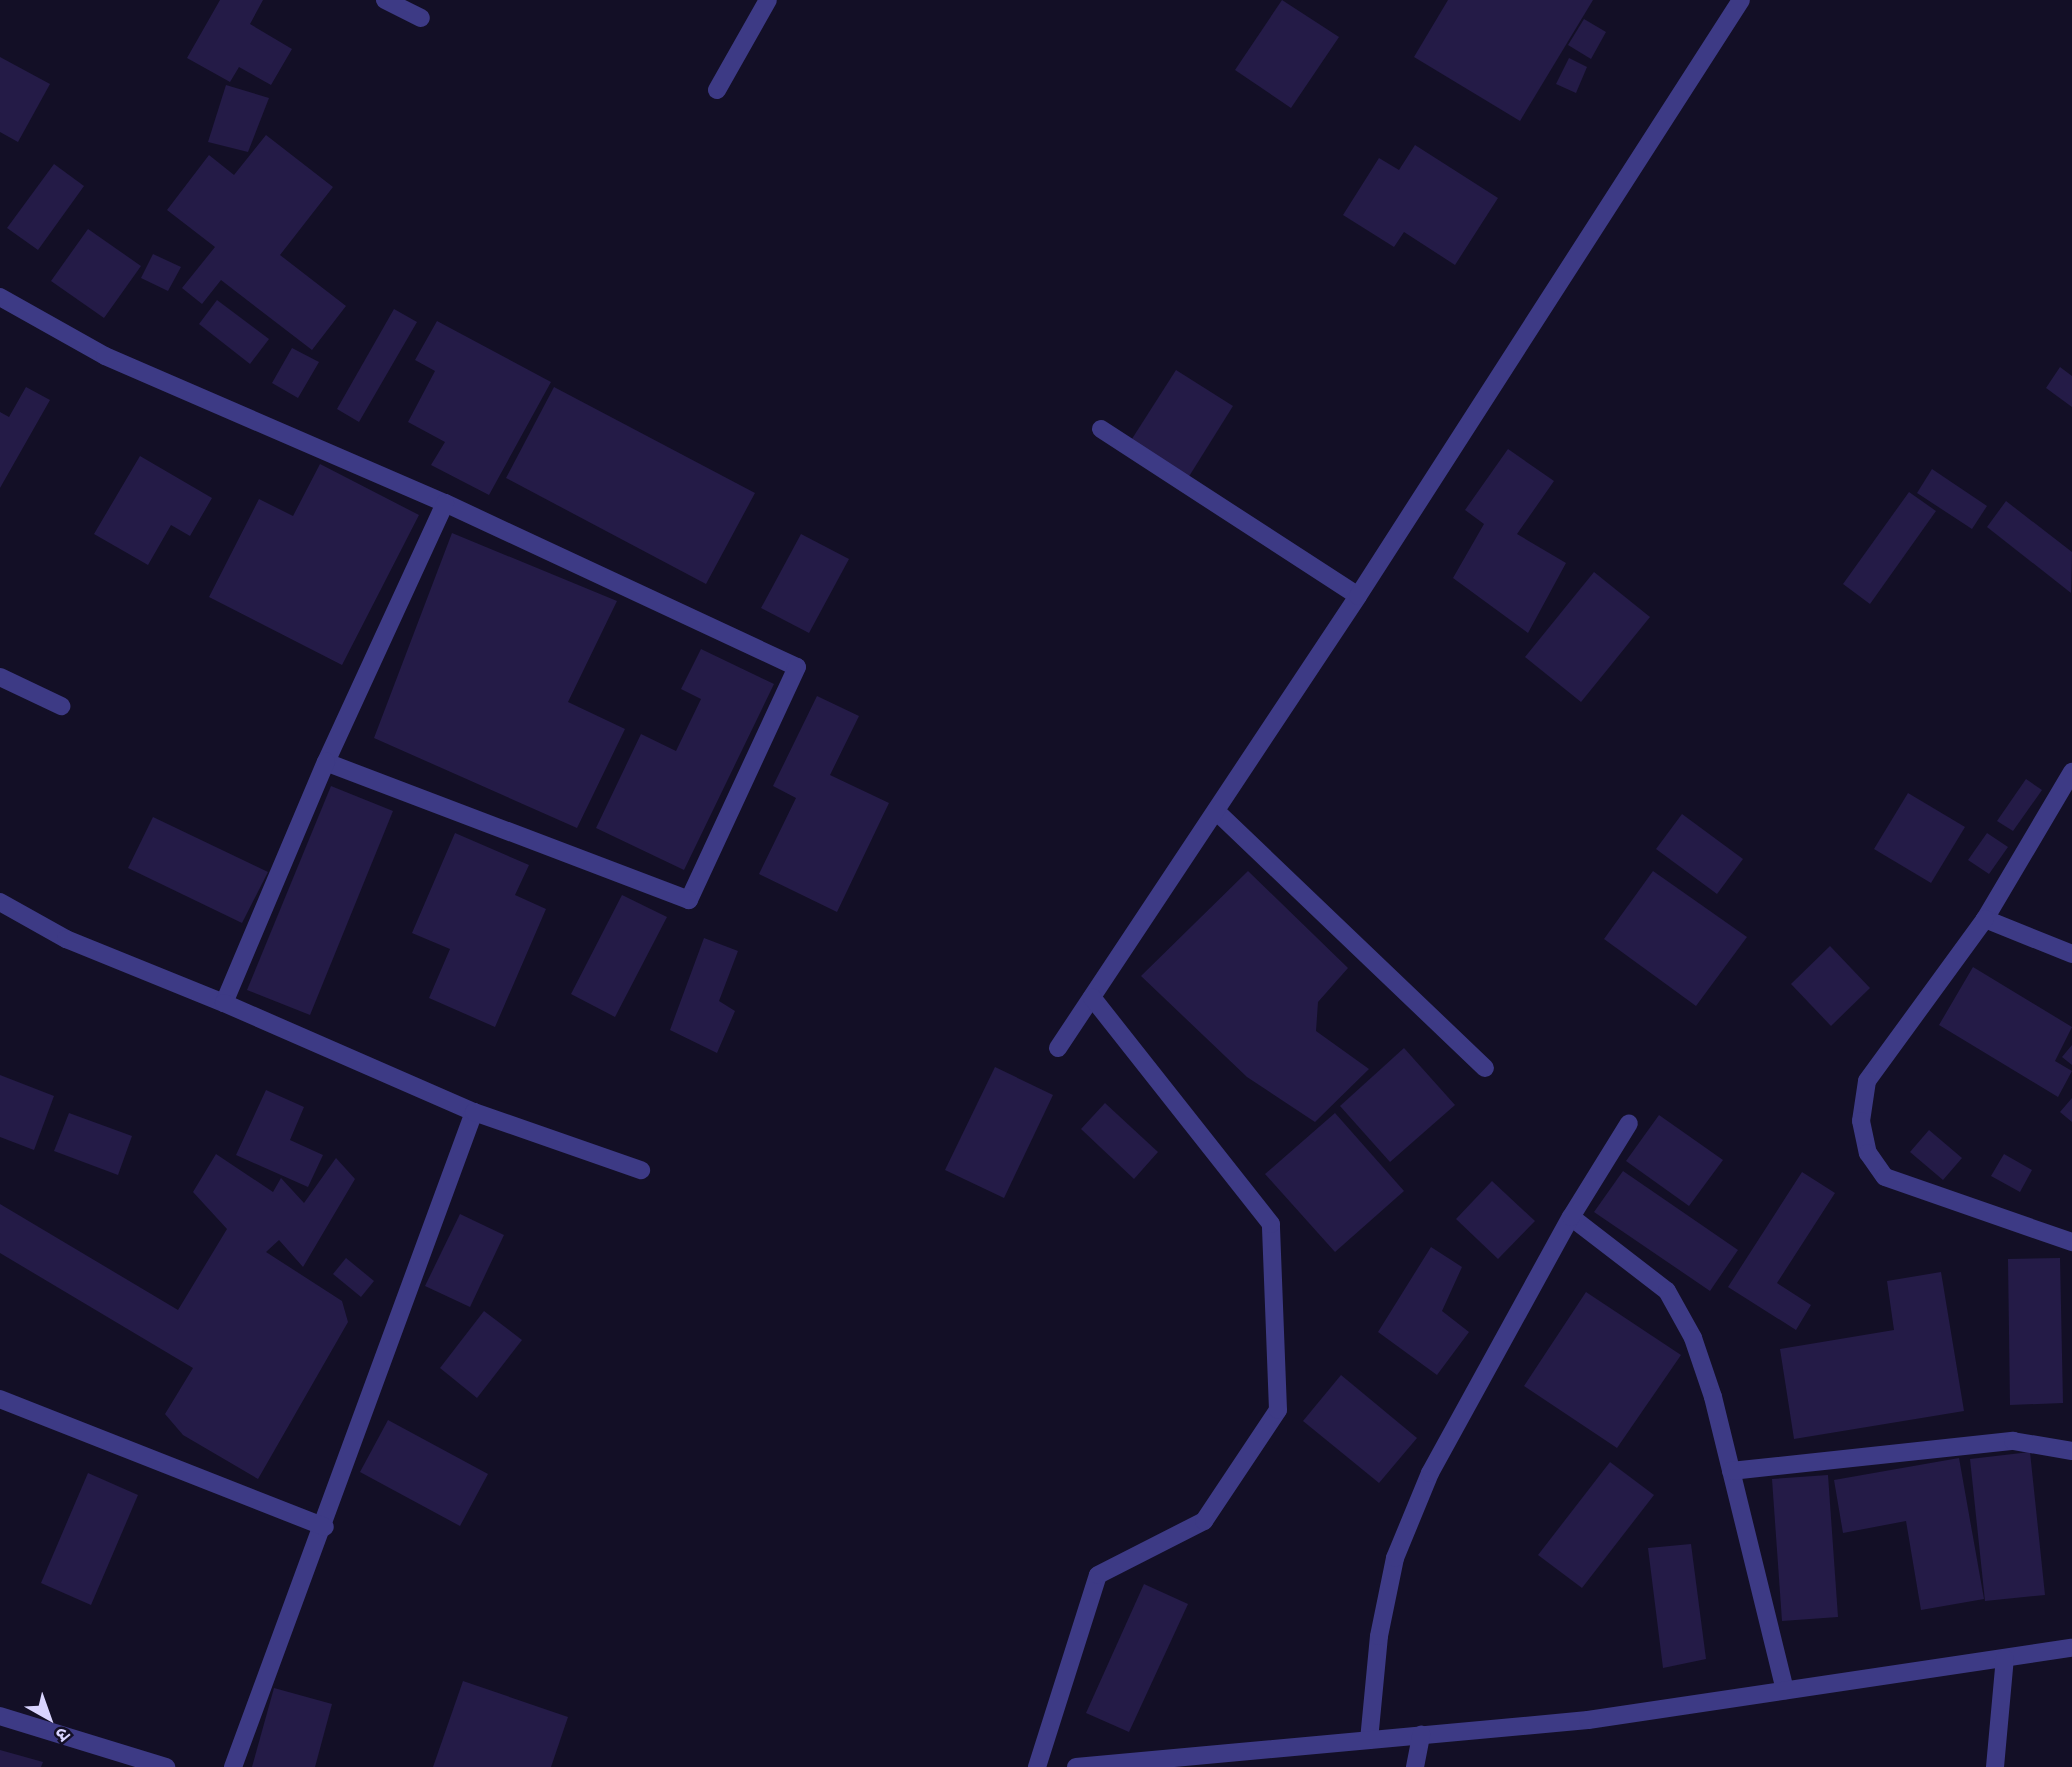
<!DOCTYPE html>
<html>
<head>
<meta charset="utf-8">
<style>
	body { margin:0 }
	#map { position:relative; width:2072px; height:1767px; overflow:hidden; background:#130f26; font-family:"DM Sans","Noto Sans Devanagari",sans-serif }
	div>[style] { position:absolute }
	.building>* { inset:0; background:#241b47 }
	.minor>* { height:18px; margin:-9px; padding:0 9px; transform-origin:9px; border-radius:9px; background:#3d3a85 }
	span { translate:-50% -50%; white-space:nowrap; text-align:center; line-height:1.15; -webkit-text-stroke:7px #130f26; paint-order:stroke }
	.north { position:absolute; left:14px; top:1683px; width:70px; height:70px; -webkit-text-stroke:5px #130f26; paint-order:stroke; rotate:140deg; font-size:19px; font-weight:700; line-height:28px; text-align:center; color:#d9d4ff }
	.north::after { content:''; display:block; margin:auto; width:24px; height:32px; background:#d9d4ff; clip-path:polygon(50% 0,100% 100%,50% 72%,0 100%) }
</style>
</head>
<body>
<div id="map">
	<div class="building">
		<div style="clip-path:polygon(220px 0,263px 0,250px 24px,292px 49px,271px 85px,239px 67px,230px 82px,187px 58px)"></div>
		<div style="clip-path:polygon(1282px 0,1339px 37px,1291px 108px,1235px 70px)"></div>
		<div style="clip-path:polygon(1448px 0,1593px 0,1520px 121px,1414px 57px)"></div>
		<div style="clip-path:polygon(1584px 19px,1606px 32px,1591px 59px,1568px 45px)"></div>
		<div style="clip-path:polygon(0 57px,50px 84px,18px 142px,0 132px)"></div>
		<div style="clip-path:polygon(1569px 58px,1587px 67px,1576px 93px,1556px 84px)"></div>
		<div style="clip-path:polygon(226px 85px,269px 98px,248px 152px,208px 142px)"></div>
		<div style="clip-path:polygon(266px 135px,333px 187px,280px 255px,346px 306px,312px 350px,221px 280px,202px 304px,182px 288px,215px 247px,167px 210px,209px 155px,234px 175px)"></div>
		<div style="clip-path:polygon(1415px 145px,1498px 198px,1455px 265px,1404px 232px,1394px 247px,1343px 215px,1379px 158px,1399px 170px)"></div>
		<div style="clip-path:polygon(54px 164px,84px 186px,38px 250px,7px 228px)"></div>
		<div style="clip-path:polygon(88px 229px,141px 266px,104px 318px,51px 281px)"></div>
		<div style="clip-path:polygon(153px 254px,181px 267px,168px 291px,141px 278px)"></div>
		<div style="clip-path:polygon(217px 300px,269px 339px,250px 364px,199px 324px)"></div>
		<div style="clip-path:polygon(394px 309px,417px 322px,359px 422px,337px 409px)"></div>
		<div style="clip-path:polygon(437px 321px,551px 382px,489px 495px,431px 465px,445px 442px,408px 422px,435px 371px,415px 360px)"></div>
		<div style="clip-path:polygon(292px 348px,319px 362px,298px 398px,272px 383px)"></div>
		<div style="clip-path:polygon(2060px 367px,2072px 376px,2072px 407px,2046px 388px)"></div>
		<div style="clip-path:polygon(1176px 370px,1233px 406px,1188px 478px,1130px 442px)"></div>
		<div style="clip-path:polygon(26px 387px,50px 400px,0 488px,0 412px,9px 417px)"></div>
		<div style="clip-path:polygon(554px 387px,755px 493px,706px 584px,506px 478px)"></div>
		<div style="clip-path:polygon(1508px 449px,1554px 481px,1517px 534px,1566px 563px,1528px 633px,1453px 578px,1484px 524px,1465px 510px)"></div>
		<div style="clip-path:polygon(140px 456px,212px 498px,190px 536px,171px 525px,148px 565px,94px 534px)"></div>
		<div style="clip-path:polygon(320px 464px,419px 515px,342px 665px,209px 597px,259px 499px,293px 516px)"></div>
		<div style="clip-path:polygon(1932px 469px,1987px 506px,1972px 529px,1917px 493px)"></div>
		<div style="clip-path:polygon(1909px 492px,1936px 511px,1870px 604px,1843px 584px)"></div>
		<div style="clip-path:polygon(2006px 501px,2072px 552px,2071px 593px,1987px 527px)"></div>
		<div style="clip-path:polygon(452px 533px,617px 601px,568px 702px,625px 729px,577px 828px,374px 738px)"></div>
		<div style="clip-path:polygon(801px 534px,849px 559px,809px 633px,761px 608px)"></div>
		<div style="clip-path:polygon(1594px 572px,1650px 617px,1581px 702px,1525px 657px)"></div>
		<div style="clip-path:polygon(701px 649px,774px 684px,684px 870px,596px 828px,641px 734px,676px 751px,701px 699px,681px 689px)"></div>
		<div style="clip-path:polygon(817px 696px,859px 716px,830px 775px,889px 803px,837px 912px,759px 874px,796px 798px,773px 786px)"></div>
		<div style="clip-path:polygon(2026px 779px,2042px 790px,2013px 831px,1997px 821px)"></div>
		<div style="clip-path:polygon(331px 786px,393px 811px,310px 1015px,247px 990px)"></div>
		<div style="clip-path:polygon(1908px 793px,1965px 827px,1931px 883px,1874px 849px)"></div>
		<div style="clip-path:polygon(1682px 814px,1743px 859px,1717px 894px,1656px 849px)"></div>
		<div style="clip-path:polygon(153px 817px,268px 872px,242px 923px,128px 868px)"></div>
		<div style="clip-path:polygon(455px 833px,529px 865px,515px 895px,546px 909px,495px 1027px,429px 998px,450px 949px,412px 933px)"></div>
		<div style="clip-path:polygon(1987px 833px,2008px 847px,1989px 874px,1968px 860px)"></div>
		<div style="clip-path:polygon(1248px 871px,1348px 968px,1318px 1002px,1316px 1031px,1369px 1069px,1315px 1122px,1247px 1077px,1141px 976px)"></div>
		<div style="clip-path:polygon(1653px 871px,1747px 937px,1696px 1006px,1604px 939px)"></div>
		<div style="clip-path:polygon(622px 895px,667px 917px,615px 1017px,571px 994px)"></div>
		<div style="clip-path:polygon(704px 938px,738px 951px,719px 1001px,735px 1011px,717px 1053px,670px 1030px)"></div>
		<div style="clip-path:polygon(1830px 946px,1870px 988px,1831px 1026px,1791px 984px)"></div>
		<div style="clip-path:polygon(1973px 967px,2072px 1027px,2055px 1061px,2072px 1071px,2058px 1097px,1939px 1025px)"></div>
		<div style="clip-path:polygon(2072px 1045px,2072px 1065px,2062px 1057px)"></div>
		<div style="clip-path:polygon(1404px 1048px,1455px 1105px,1390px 1162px,1340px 1106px)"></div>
		<div style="clip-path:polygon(995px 1067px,1053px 1095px,1004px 1198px,945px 1170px)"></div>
		<div style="clip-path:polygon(0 1075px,54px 1096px,34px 1150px,0 1137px)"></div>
		<div style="clip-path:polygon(266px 1090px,304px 1107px,290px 1140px,323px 1155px,308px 1187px,236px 1155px)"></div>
		<div style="clip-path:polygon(2072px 1098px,2072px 1122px,2060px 1112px)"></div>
		<div style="clip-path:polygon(1105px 1103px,1158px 1152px,1134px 1179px,1081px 1129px)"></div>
		<div style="clip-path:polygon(69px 1113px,132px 1136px,118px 1175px,54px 1151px)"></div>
		<div style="clip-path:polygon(1335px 1113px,1404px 1191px,1335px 1252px,1265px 1174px)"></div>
		<div style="clip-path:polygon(1659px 1115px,1723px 1160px,1689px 1206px,1626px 1161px)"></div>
		<div style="clip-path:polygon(1929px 1130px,1962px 1158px,1943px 1180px,1910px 1152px)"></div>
		<div style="clip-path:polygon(216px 1154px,273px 1192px,281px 1178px,304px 1203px,336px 1158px,355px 1179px,303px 1267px,279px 1240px,266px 1252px,342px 1301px,348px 1322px,258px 1479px,183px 1435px,165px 1414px,193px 1368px,0 1253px,0 1204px,178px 1310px,227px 1229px,193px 1192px)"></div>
		<div style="clip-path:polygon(2004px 1154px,2032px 1170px,2020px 1192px,1991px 1176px)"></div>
		<div style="clip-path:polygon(1623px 1171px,1738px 1250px,1710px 1291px,1594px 1212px)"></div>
		<div style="clip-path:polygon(1802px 1172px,1835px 1193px,1777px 1283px,1811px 1305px,1796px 1330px,1728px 1287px)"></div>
		<div style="clip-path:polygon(1492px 1181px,1535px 1221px,1498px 1259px,1456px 1219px)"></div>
		<div style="clip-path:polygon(460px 1214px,504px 1235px,470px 1307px,425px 1286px)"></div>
		<div style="clip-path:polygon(1431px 1247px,1462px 1267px,1442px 1311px,1469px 1332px,1437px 1375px,1378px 1332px)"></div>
		<div style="clip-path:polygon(346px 1258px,374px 1281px,361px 1297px,333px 1274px)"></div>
		<div style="clip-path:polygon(2060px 1258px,2063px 1403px,2010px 1405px,2008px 1259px)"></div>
		<div style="clip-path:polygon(1941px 1272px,1964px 1411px,1794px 1439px,1780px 1349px,1894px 1330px,1887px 1281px)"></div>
		<div style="clip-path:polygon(1586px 1292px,1681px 1355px,1617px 1448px,1524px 1386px)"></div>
		<div style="clip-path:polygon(484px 1311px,522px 1340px,477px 1398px,440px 1368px)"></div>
		<div style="clip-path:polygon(1341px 1375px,1417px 1438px,1379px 1483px,1303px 1421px)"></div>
		<div style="clip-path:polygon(388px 1420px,488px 1474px,460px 1526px,360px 1472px)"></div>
		<div style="clip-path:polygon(2030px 1452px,2045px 1595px,1985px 1601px,1970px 1459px)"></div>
		<div style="clip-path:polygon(1959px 1458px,1984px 1599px,1921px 1610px,1906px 1521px,1843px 1533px,1834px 1480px)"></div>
		<div style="clip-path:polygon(1610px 1462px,1654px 1495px,1582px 1588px,1538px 1555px)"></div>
		<div style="clip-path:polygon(88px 1473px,138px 1495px,91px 1605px,41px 1583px)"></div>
		<div style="clip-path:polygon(1828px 1475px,1838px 1617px,1782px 1621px,1772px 1479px)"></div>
		<div style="clip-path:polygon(1691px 1544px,1706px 1659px,1663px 1668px,1648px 1548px)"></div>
		<div style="clip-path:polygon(1144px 1584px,1188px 1604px,1129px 1732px,1086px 1713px)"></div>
		<div style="clip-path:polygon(463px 1681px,568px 1717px,551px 1767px,433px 1767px)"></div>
		<div style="clip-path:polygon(274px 1688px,332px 1704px,315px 1767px,252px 1767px)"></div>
		<div style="clip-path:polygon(0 1750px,43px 1762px,41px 1767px,0 1767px)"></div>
	</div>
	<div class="minor">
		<div style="left:385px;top:0;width:40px;rotate:26.6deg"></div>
		<div style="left:717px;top:90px;width:103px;rotate:-60.5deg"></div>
		<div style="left:0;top:297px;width:120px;rotate:29.3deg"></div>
		<div style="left:105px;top:356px;width:370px;rotate:23.4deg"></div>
		<div style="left:445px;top:503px;width:388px;rotate:25deg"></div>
		<div style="left:797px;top:667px;width:257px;rotate:114.9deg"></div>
		<div style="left:689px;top:900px;width:388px;rotate:-159.2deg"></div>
		<div style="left:326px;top:762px;width:285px;rotate:-65.3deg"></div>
		<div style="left:1101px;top:429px;width:306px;rotate:33deg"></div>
		<div style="left:0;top:677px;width:68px;rotate:25.4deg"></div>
		<div style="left:1216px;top:811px;width:372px;rotate:43.7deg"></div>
		<div style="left:0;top:902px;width:76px;rotate:29.3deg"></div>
		<div style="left:66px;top:939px;width:170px;rotate:22.1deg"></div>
		<div style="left:224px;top:1003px;width:262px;rotate:-67.1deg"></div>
		<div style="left:1985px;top:919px;width:171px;rotate:-59.4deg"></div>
		<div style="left:2072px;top:954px;width:94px;rotate:-158.1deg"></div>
		<div style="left:1985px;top:919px;width:200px;rotate:126.1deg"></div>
		<div style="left:1867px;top:1081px;width:40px;rotate:98.5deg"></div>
		<div style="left:1861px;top:1121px;width:33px;rotate:78deg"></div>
		<div style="left:1868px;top:1153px;width:29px;rotate:55deg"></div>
		<div style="left:1885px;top:1177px;width:198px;rotate:19.2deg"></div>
		<div style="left:224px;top:1003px;width:273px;rotate:23.6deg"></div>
		<div style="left:474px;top:1112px;width:698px;rotate:110.2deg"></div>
		<div style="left:1058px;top:1048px;width:542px;rotate:-56.43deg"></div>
		<div style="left:1358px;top:596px;width:708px;rotate:-57.27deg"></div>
		<div style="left:474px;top:1112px;width:177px;rotate:19.2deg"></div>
		<div style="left:1571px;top:1217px;width:121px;rotate:37.6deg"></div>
		<div style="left:1667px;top:1291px;width:54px;rotate:61deg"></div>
		<div style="left:1693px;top:1338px;width:62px;rotate:71.3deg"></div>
		<div style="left:1713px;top:1397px;width:302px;rotate:76.2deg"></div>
		<div style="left:0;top:1399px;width:349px;rotate:21.5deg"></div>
		<div style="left:1731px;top:1471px;width:284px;rotate:-6.1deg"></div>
		<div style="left:2013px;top:1441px;width:60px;rotate:9.6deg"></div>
		<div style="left:0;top:1716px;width:174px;rotate:17.1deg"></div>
		<div style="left:1369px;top:1740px;width:104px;rotate:-84.5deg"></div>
		<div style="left:1379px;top:1636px;width:80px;rotate:-78.4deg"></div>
		<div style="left:1395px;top:1558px;width:92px;rotate:-67.6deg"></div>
		<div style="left:1430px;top:1473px;width:292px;rotate:-61.2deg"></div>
		<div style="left:1571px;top:1217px;width:110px;rotate:-58.3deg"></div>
		<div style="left:1037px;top:1767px;width:201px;rotate:-72.4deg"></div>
		<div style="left:1098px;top:1575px;width:119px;rotate:-27deg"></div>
		<div style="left:1204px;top:1521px;width:133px;rotate:-56.3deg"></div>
		<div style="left:1278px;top:1410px;width:186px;rotate:-92.2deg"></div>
		<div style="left:1271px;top:1224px;width:289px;rotate:-128.3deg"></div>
		<div style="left:1076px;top:1767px;width:514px;rotate:-5.24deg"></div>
		<div style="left:1588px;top:1720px;width:489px;rotate:-8.5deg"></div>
		<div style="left:1415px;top:1767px;width:33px;rotate:-79deg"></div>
		<div style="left:1995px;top:1767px;width:109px;rotate:-84.8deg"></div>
	</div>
	<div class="north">उ</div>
</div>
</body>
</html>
